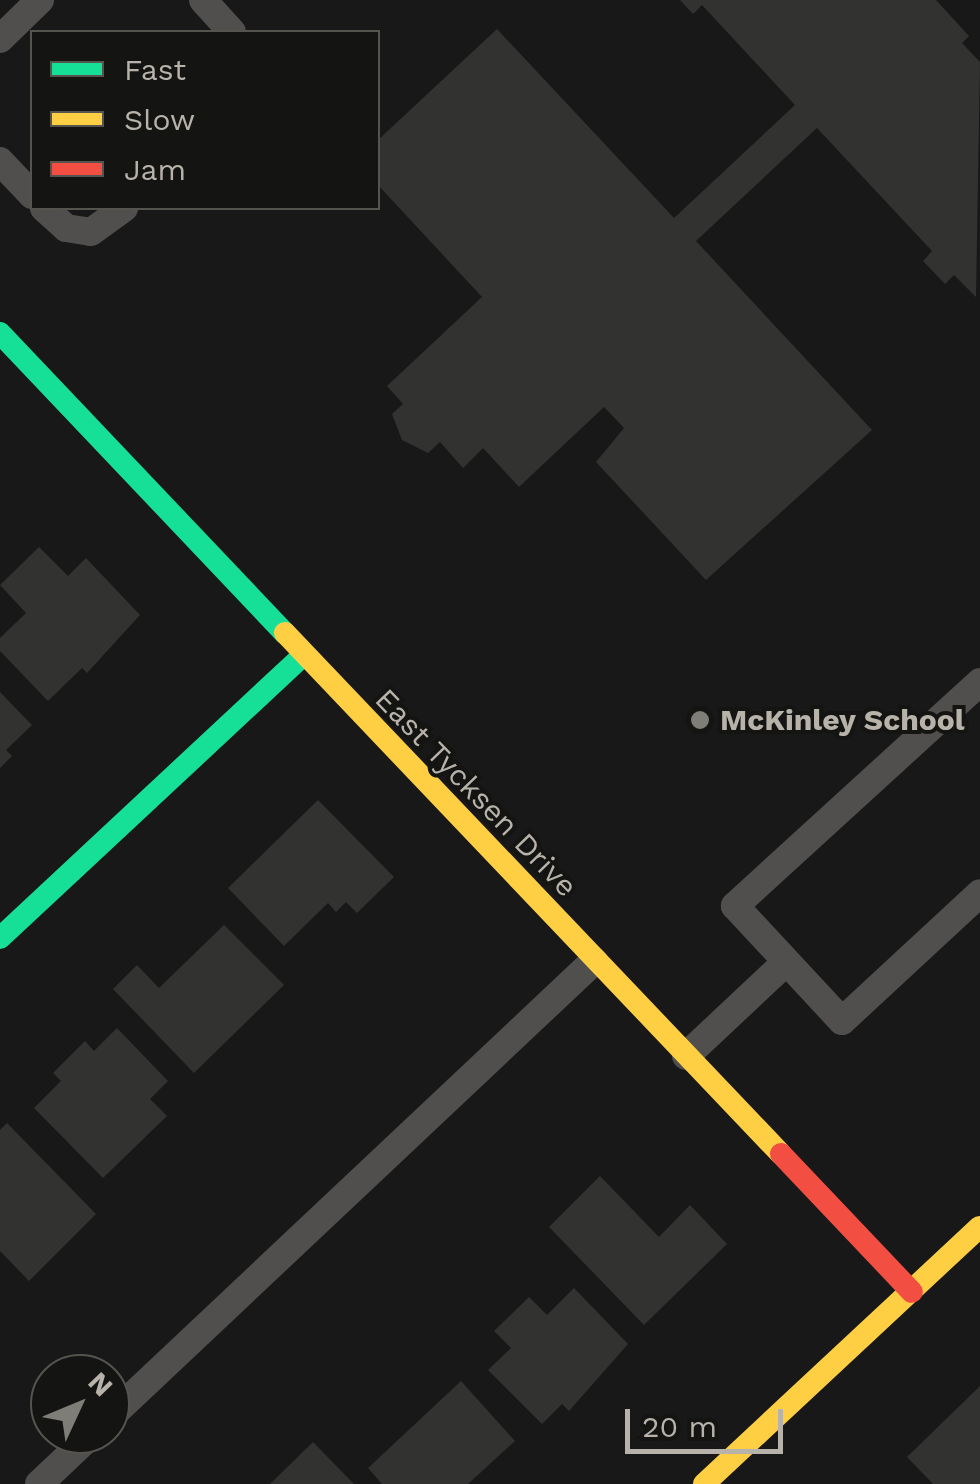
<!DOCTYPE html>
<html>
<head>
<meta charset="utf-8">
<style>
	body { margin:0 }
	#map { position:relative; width:980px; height:1484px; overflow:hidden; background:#181818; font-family:"Work Sans",sans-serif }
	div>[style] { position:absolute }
	.building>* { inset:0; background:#323231 }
	.lane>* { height:28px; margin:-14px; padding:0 14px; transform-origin:14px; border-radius:14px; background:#514f4d }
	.fast>* { height:22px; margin:-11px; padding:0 11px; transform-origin:11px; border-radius:11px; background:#16e098 }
	.slow>* { height:22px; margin:-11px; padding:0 11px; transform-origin:11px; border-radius:11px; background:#ffcf43 }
	.jam>* { height:22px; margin:-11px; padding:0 11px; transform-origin:11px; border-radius:11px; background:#f24e42 }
	.dots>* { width:28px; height:28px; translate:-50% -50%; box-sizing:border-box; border:5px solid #141412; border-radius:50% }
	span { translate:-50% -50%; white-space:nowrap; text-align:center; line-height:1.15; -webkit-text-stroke:8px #141412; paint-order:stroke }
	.poi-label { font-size:30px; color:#b7b3ab; font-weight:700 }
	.left { translate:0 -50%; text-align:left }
	.street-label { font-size:30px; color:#b7b3ab }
	.legend { position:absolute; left:30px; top:30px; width:350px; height:180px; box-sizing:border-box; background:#141412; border:2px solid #55544f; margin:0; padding:12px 18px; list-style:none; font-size:30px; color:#b7b3ab }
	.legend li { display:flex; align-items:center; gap:20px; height:50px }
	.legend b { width:50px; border:2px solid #55544f }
	.north { position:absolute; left:30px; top:1354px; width:100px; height:100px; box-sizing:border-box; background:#141412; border:2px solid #55544f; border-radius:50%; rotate:46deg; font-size:28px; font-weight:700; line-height:40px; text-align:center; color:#b7b3ab }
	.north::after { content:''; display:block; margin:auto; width:35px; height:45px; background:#7f7d78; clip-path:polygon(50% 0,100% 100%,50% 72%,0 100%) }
	.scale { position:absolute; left:625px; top:1409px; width:158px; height:45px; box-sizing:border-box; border:5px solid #b7b3ab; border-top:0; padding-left:12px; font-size:30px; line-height:35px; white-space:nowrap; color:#b7b3ab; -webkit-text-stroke:8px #141412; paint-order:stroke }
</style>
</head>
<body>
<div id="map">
	<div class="building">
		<div style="clip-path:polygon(680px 0,936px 0,969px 36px,962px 43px,980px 62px,976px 297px,954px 275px,945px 284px,923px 261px,932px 251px,817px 128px,696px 241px,872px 430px,706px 580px,596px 462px,624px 428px,604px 407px,519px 487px,483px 448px,463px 468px,440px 442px,428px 453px,402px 440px,392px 414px,403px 404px,387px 386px,482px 297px,378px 185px,378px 140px,497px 29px,674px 218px,795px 105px,702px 5px,693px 14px)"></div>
		<div style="clip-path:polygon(39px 547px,68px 576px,86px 558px,140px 615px,87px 673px,82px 668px,48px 701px,0 651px,0 638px,26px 613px,0 585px)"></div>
		<div style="clip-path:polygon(0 692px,32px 725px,6px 750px,12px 756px,0 768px)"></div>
		<div style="clip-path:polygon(318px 800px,394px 877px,357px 913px,346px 902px,336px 912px,328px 903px,284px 946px,228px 888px)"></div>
		<div style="clip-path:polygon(224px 925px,284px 985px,194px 1073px,113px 989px,137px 965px,159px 988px)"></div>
		<div style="clip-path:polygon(117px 1028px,168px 1081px,150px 1099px,167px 1116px,103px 1178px,34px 1108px,61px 1081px,53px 1073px,85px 1041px,94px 1051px)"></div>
		<div style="clip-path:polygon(7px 1123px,96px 1214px,29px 1281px,0 1251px,0 1130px)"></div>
		<div style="clip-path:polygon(600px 1176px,659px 1237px,690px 1205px,727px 1244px,644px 1325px,549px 1227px)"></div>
		<div style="clip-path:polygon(574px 1288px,628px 1344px,569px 1411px,562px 1404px,542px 1424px,488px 1370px,511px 1348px,494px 1331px,529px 1297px,547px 1315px)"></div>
		<div style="clip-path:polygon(461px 1381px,515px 1441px,468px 1484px,382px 1484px,368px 1468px)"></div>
		<div style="clip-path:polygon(980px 1386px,980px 1484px,933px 1484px,907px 1457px)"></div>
		<div style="clip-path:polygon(313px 1442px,354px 1484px,270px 1484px)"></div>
	</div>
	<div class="lane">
		<div style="left:203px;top:0;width:43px;rotate:47.8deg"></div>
		<div style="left:0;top:39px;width:56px;rotate:-44.3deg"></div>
		<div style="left:0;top:161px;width:47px;rotate:46.7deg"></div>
		<div style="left:44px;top:208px;width:30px;rotate:42deg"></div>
		<div style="left:66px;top:228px;width:25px;rotate:9deg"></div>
		<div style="left:91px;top:232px;width:41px;rotate:-36deg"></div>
		<div style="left:980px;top:682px;width:332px;rotate:137.6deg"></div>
		<div style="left:735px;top:906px;width:157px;rotate:47.1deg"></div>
		<div style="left:842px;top:1021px;width:188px;rotate:-42.8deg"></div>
		<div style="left:686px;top:1056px;width:137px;rotate:-43.2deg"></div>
		<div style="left:110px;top:1417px;width:665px;rotate:-43.29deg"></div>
		<div style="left:39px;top:1484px;width:73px;rotate:-43.3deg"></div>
	</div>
	<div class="fast">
		<div style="left:0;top:333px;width:414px;rotate:46.5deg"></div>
		<div style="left:0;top:938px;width:415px;rotate:-43deg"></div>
	</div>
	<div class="slow">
		<div style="left:285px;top:633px;width:719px;rotate:46.41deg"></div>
		<div style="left:704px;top:1484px;width:377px;rotate:-43deg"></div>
	</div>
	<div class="jam">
		<div style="left:781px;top:1154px;width:190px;rotate:46.5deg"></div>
	</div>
	<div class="dots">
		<div style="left:700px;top:720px;background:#7f7d78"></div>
	</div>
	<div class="poi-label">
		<span class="left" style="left:720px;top:720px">McKinley School</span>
	</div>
	<div class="street-label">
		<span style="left:476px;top:793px;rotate:46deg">East Tycksen Drive</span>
	</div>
	<ul class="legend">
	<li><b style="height:12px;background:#16e098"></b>Fast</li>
	<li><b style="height:12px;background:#ffcf43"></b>Slow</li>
	<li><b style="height:12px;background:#f24e42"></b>Jam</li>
	</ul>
	<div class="north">N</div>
	<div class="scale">20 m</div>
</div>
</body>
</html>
